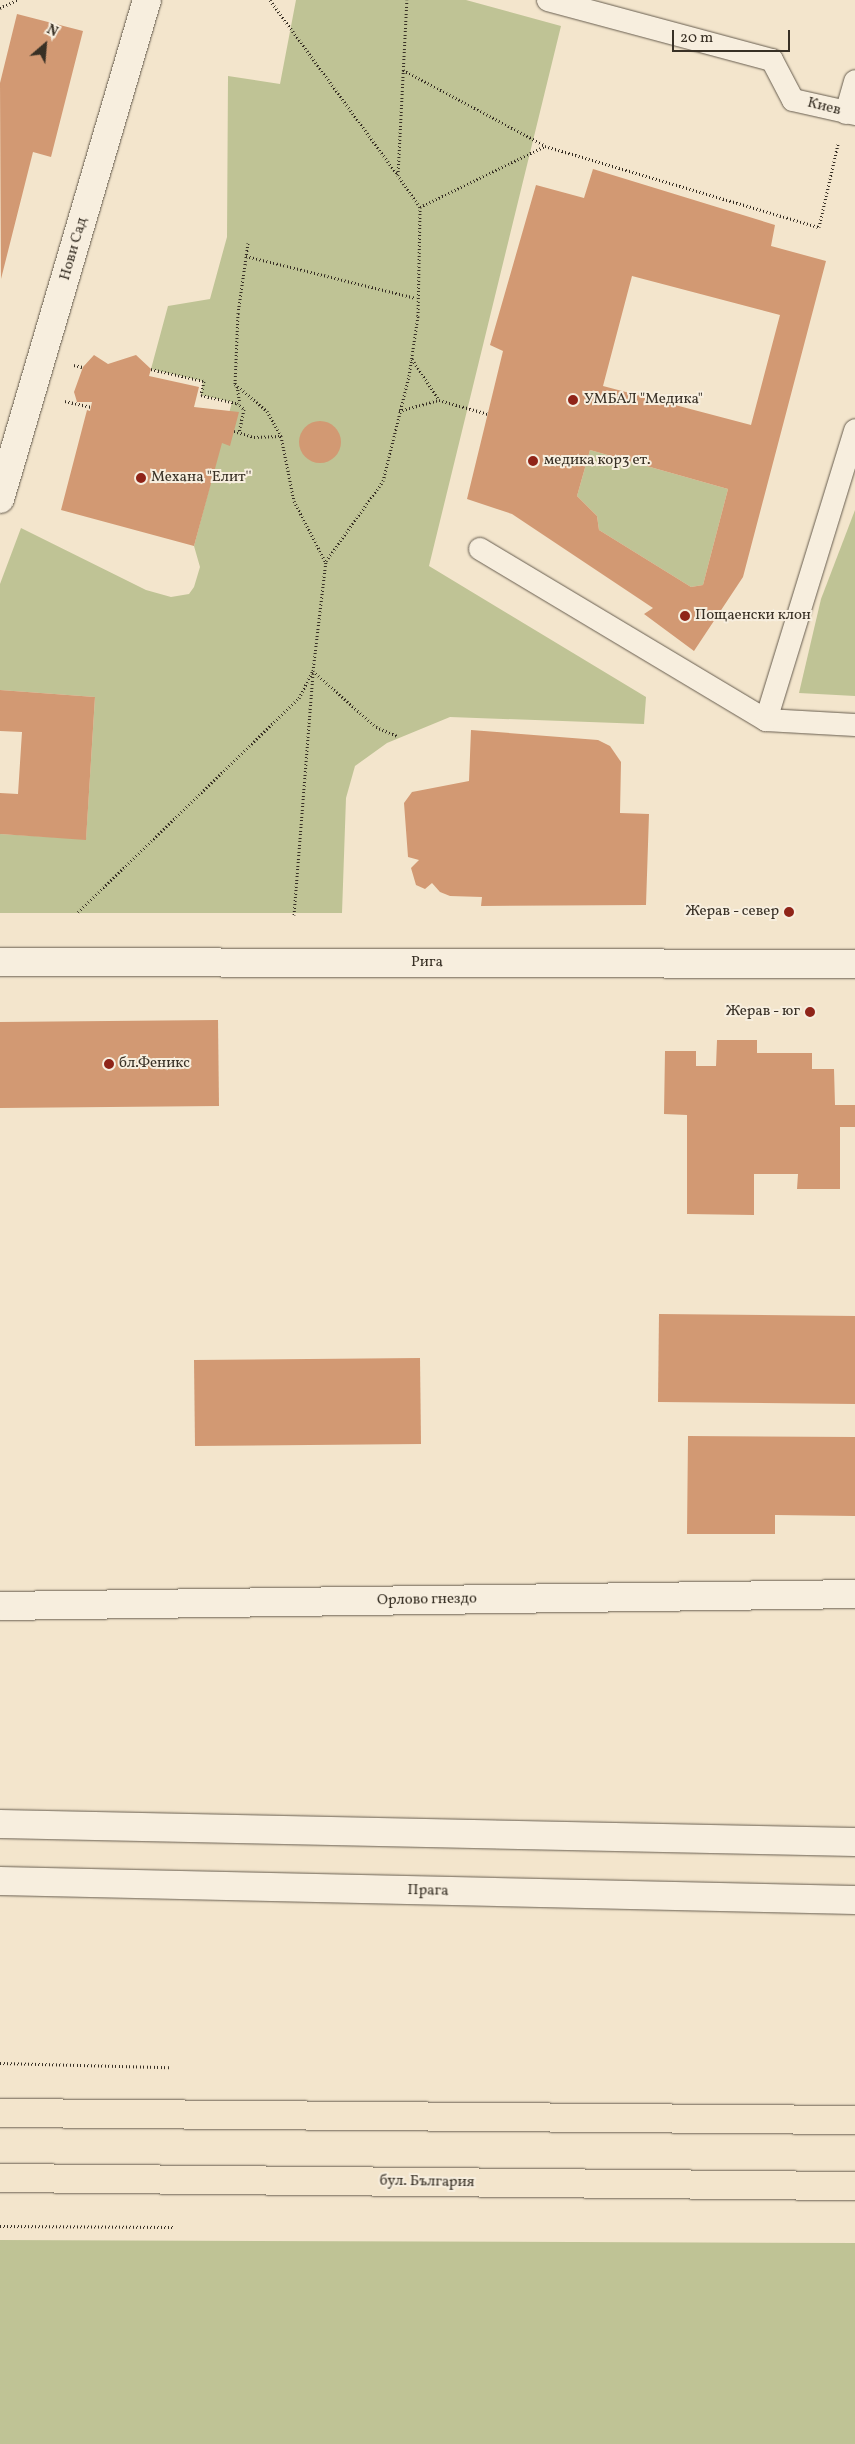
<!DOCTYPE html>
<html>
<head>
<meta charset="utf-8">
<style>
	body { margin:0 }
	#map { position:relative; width:855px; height:2444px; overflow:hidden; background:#f3e5cc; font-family:Vollkorn,serif }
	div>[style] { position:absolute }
	.green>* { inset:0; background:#bfc395 }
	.building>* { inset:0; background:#d29973 }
	.round { border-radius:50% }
	.path>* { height:3px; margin-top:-1.5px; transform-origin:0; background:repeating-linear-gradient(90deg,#383025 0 1px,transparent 0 3.5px) }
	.roads { filter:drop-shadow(0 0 1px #675d4f) drop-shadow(0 0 1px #675d4f) }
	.lane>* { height:22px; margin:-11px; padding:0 11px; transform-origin:11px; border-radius:11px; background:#f7eede }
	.street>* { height:28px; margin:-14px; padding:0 14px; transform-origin:14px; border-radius:14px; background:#f7eede }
	.secondary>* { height:28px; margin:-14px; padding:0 14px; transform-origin:14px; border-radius:14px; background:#f7eede }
	.highway>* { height:28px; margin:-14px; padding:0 14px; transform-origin:14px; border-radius:14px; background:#f3e5cc }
	.dots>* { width:14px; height:14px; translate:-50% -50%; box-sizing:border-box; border:2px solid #f7eede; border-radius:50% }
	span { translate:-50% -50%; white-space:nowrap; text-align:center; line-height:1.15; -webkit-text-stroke:4px #f7eede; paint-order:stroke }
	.street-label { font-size:15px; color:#383025 }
	.poi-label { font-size:15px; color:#383025 }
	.left { translate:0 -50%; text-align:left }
	.right { translate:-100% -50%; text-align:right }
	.north { position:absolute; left:20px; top:20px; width:50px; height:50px; -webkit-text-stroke:4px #f7eede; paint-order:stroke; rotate:27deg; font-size:14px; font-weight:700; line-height:20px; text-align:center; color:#383025 }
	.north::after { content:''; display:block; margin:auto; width:18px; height:22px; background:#383025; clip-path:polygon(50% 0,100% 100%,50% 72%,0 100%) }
	.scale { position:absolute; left:672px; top:30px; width:118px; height:22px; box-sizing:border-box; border:2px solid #383025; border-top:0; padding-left:6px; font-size:15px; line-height:18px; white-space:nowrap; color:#383025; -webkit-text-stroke:4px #f7eede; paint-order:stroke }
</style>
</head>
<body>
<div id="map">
	<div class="green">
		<div style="clip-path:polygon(296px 0,466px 0,561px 26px,429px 566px,646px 697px,644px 724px,450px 717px,387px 743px,355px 766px,346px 798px,342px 913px,0 913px,0 834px,86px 839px,95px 697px,0 690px,0 584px,21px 528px,146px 590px,171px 597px,189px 594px,194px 587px,200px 567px,194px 546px,232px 402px,201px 395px,203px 381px,151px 369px,168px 306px,210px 299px,227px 237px,228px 76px,280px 84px)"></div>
		<div style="clip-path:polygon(590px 450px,728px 489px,703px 585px,691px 587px,599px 530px,597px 516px,577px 496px)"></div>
		<div style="clip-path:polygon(855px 510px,855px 696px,799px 693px,821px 599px)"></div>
		<div style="clip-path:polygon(0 2240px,855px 2243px,855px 2444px,0 2444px)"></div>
	</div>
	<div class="building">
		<div style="clip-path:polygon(17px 14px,83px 31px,51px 157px,33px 152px,1px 279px,0 83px)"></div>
		<div style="clip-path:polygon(evenodd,593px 169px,775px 225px,771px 246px,826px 261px,743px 577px,694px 651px,644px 614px,653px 608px,512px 514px,467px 499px,503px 351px,490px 345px,536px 185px,584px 198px,593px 169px,632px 276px,780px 315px,751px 425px,603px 386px,632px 276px,593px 169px,590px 450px,728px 489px,703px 585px,691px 587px,599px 530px,597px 516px,577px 496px,590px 450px)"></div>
		<div style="clip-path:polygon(94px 355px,108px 364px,136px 355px,151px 369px,149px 376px,199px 387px,194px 407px,239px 412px,230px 446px,222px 443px,194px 546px,61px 510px,87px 410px,90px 411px,92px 402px,77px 402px,74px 392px,83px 367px)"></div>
		<div class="round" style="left:299px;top:421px;width:42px;height:42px"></div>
		<div style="clip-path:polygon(0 690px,95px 697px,86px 840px,0 834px,0 793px,18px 794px,22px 732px,0 731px)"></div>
		<div style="clip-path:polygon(471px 730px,598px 740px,610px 746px,621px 762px,620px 813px,649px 814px,646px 905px,481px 906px,482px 897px,450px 896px,440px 892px,432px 883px,425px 889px,416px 885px,411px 868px,419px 860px,408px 857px,404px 803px,412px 792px,469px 781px)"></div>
		<div style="clip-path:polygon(218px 1020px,219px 1106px,0 1108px,0 1022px)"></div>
		<div style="clip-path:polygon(717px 1040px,757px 1040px,757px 1053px,812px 1053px,812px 1069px,834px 1069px,835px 1105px,855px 1105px,855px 1127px,840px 1127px,840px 1189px,797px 1189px,798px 1174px,754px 1174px,754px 1215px,687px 1214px,687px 1115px,664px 1114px,665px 1051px,696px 1051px,696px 1066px,716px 1066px)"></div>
		<div style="clip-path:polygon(659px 1314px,855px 1316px,855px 1404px,658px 1402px)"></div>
		<div style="clip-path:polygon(420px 1358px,421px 1444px,195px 1446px,194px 1360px)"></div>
		<div style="clip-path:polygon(688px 1436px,855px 1437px,855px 1516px,775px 1515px,775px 1534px,687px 1534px)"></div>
	</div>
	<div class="path">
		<div style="left:270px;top:0;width:215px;rotate:53.9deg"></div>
		<div style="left:0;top:8px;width:19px;rotate:-25deg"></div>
		<div style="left:403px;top:70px;width:160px;rotate:28deg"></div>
		<div style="left:420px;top:207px;width:139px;rotate:-26deg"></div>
		<div style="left:545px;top:146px;width:286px;rotate:16.5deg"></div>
		<div style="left:819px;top:227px;width:85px;rotate:-77.1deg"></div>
		<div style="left:248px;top:243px;width:71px;rotate:98.1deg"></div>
		<div style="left:238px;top:313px;width:71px;rotate:92.4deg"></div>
		<div style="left:235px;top:384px;width:42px;rotate:40.2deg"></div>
		<div style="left:267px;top:411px;width:29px;rotate:61deg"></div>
		<div style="left:281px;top:436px;width:66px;rotate:78.7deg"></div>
		<div style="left:294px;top:501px;width:68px;rotate:62.7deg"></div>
		<div style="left:246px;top:256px;width:175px;rotate:13.9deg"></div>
		<div style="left:412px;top:359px;width:49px;rotate:56.6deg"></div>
		<div style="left:74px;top:365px;width:9px;rotate:13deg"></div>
		<div style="left:151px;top:369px;width:54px;rotate:12.8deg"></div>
		<div style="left:204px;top:381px;width:14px;rotate:102deg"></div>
		<div style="left:201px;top:395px;width:37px;rotate:13deg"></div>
		<div style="left:237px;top:403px;width:9px;rotate:41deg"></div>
		<div style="left:244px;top:409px;width:24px;rotate:102deg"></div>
		<div style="left:237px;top:386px;width:18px;rotate:81deg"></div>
		<div style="left:65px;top:401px;width:27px;rotate:13deg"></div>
		<div style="left:399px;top:411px;width:41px;rotate:-15.4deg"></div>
		<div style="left:439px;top:400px;width:51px;rotate:15.9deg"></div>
		<div style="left:234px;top:431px;width:21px;rotate:17deg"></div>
		<div style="left:254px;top:437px;width:27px;rotate:-2deg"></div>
		<div style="left:313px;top:671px;width:84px;rotate:41.6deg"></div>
		<div style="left:376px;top:727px;width:23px;rotate:23deg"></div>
		<div style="left:78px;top:912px;width:308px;rotate:-44.1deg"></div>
		<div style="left:299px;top:698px;width:30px;rotate:-63deg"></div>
		<div style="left:313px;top:671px;width:111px;rotate:-83.3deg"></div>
		<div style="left:326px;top:561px;width:98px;rotate:-54.5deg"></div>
		<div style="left:383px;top:481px;width:108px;rotate:-76.1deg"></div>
		<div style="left:409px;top:376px;width:61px;rotate:-81.5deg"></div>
		<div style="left:418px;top:316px;width:109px;rotate:-88.9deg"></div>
		<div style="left:420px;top:207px;width:39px;rotate:-125deg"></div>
		<div style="left:398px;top:175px;width:175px;rotate:-87.1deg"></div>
		<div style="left:294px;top:915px;width:242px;rotate:-85.5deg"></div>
		<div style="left:0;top:2063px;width:169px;rotate:1.4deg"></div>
		<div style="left:0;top:2226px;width:173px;rotate:0.3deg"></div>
	</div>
	<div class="roads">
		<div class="lane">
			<div style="left:548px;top:0;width:232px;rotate:15deg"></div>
			<div style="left:772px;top:60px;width:45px;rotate:62.3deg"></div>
			<div style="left:793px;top:100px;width:64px;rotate:12.7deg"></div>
			<div style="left:846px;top:113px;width:33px;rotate:-74deg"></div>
			<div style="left:480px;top:549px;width:333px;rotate:30.9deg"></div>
			<div style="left:766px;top:720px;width:89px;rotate:3.2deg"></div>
			<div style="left:766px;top:720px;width:303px;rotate:-72.9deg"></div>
		</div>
		<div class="street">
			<div style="left:0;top:499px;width:520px;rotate:-73.59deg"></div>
			<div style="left:0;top:1606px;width:855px;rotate:-0.8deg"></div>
			<div style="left:0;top:1824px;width:855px;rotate:1.21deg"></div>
			<div style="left:0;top:1881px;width:855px;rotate:1.27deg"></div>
		</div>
		<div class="secondary">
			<div style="left:0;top:962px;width:855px;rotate:0.13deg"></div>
		</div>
		<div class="highway">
			<div style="left:0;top:2113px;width:855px;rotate:0.47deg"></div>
			<div style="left:0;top:2178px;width:855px;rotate:0.54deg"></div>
		</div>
	</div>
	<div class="dots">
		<div style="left:573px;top:400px;background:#8f2418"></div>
		<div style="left:533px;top:461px;background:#8f2418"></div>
		<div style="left:141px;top:478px;background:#8f2418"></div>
		<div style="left:685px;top:616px;background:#8f2418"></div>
		<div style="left:789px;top:912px;background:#8f2418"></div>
		<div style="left:810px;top:1012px;background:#8f2418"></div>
		<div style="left:109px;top:1064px;background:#8f2418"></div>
	</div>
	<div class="street-label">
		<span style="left:824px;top:107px;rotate:14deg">Киев</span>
		<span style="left:74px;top:249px;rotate:-74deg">Нови Сад</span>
		<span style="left:427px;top:963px">Рига</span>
		<span style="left:427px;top:1600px;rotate:-1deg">Орлово гнездо</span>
		<span style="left:428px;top:1891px;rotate:1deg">Прага</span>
		<span style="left:427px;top:2182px;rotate:1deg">бул. България</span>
	</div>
	<div class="poi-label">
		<span class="left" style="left:584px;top:400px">УМБАЛ "Медика"</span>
		<span class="left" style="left:544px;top:461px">медика кор3 ет.</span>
		<span class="left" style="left:151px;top:478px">Механа "Елит''</span>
		<span class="left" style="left:695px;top:616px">Пощаенски клон</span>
		<span class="right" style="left:779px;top:912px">Жерав - север</span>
		<span class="right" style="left:800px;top:1012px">Жерав - юг</span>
		<span class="left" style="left:119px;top:1064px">бл.Феникс</span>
	</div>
	<div class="north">N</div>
	<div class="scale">20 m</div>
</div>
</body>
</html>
